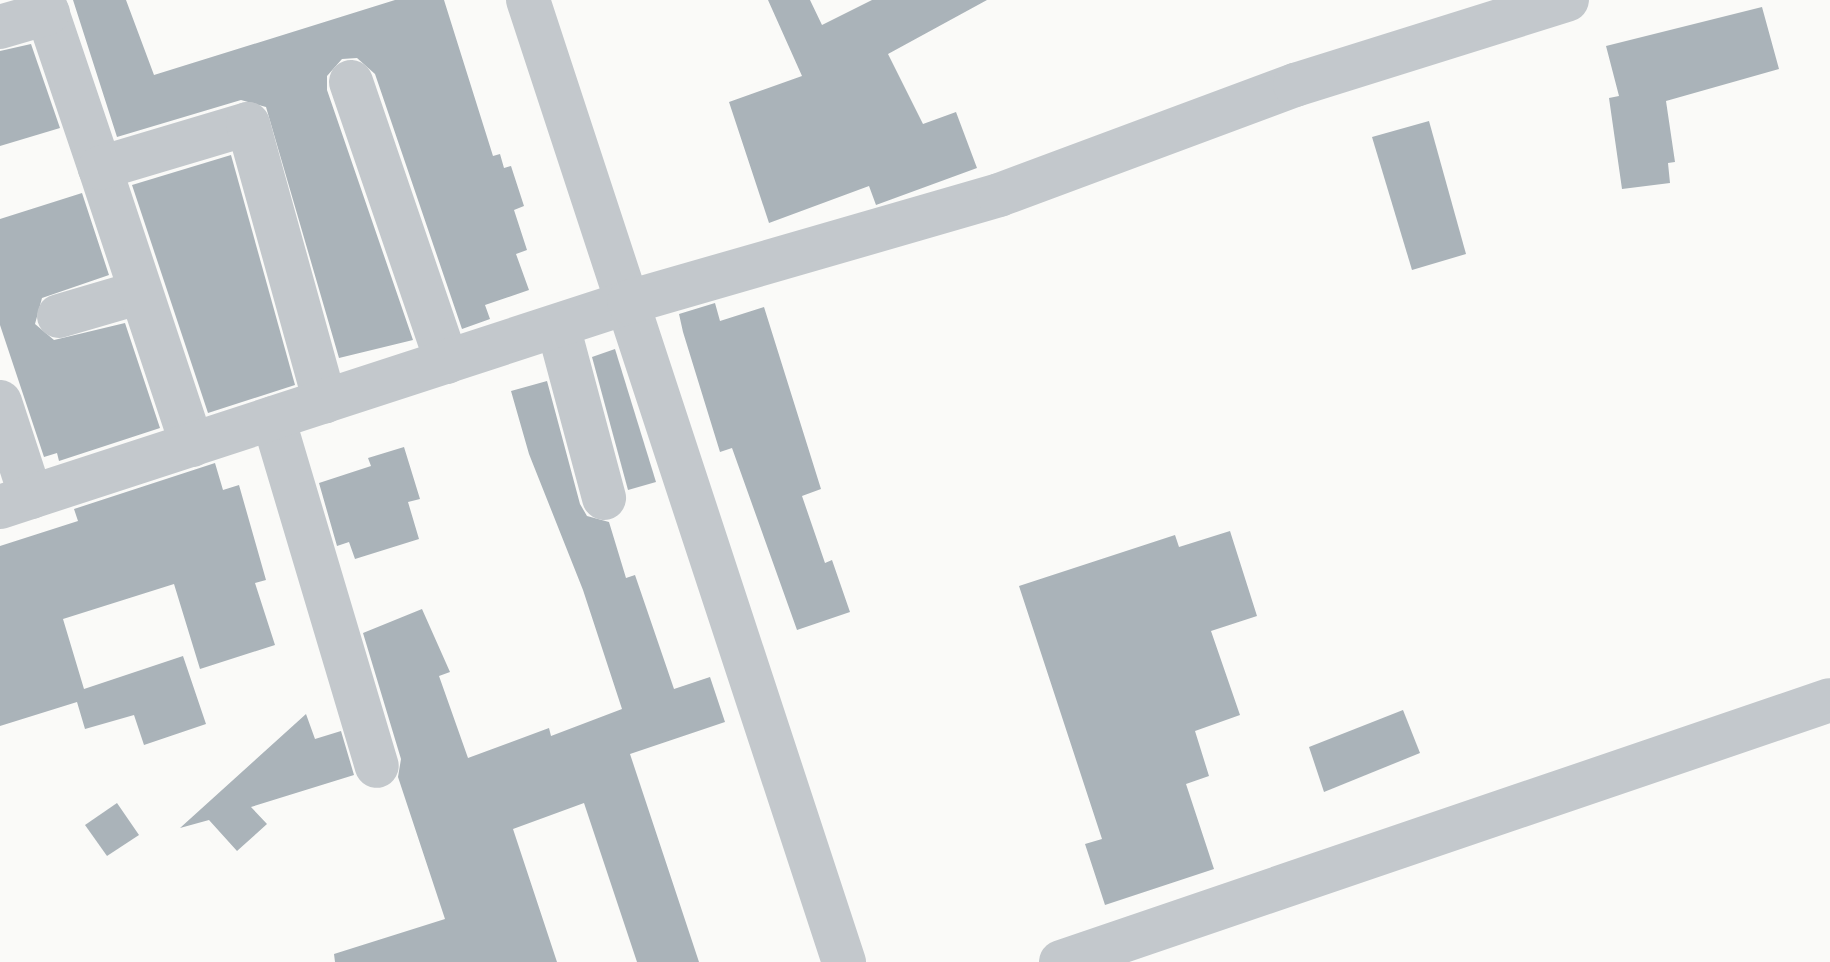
<!DOCTYPE html>
<html>
<head>
<meta charset="utf-8">
<style>
	body { margin:0 }
	#map { position:relative; width:1830px; height:962px; overflow:hidden; background:#fafaf8; font-family:"Archivo Narrow",sans-serif }
	div>[style] { position:absolute }
	.building>* { inset:0; background:#aab3b9 }
	.minor>* { height:44px; margin:-22px; padding:0 22px; transform-origin:22px; border-radius:22px; background:#c3c8cc }
	span { translate:-50% -50%; white-space:nowrap; text-align:center; line-height:1.15; -webkit-text-stroke:8px #fff; paint-order:stroke }
</style>
</head>
<body>
<div id="map">
	<div class="building">
		<div style="clip-path:polygon(73px 0,126px 0,154px 75px,395px 0,444px 0,493px 156px,500px 154px,504px 168px,511px 166px,524px 206px,514px 210px,527px 250px,516px 254px,529px 290px,485px 305px,490px 319px,462px 329px,375px 74px,357px 58px,342px 59px,327px 76px,327px 90px,413px 340px,339px 358px,266px 107px,241px 100px,117px 137px)"></div>
		<div style="clip-path:polygon(768px 0,810px 0,822px 25px,872px 0,987px 0,888px 54px,923px 124px,956px 112px,977px 168px,876px 205px,869px 186px,769px 223px,729px 102px,802px 76px)"></div>
		<div style="clip-path:polygon(1762px 7px,1779px 69px,1666px 101px,1675px 162px,1668px 163px,1670px 183px,1622px 189px,1609px 98px,1619px 96px,1606px 46px)"></div>
		<div style="clip-path:polygon(31px 44px,60px 128px,0 146px,0 51px)"></div>
		<div style="clip-path:polygon(1429px 121px,1466px 254px,1412px 270px,1372px 137px)"></div>
		<div style="clip-path:polygon(231px 155px,295px 385px,208px 413px,132px 185px)"></div>
		<div style="clip-path:polygon(82px 193px,109px 275px,42px 298px,35px 324px,54px 340px,125px 323px,160px 428px,59px 461px,57px 453px,44px 457px,0 325px,0 219px)"></div>
		<div style="clip-path:polygon(715px 303px,720px 321px,764px 307px,821px 489px,802px 496px,825px 563px,832px 560px,850px 612px,797px 630px,732px 448px,720px 452px,683px 332px,679px 314px)"></div>
		<div style="clip-path:polygon(615px 349px,656px 482px,628px 490px,592px 357px)"></div>
		<div style="clip-path:polygon(547px 381px,580px 504px,587px 516px,609px 522px,626px 578px,635px 575px,674px 689px,710px 677px,725px 722px,630px 754px,699px 962px,637px 962px,584px 803px,513px 829px,557px 962px,335px 962px,334px 954px,445px 919px,398px 777px,401px 759px,363px 633px,422px 609px,450px 672px,439px 676px,468px 758px,549px 728px,551px 736px,622px 709px,583px 590px,529px 454px,511px 391px)"></div>
		<div style="clip-path:polygon(404px 447px,420px 499px,408px 502px,419px 539px,355px 559px,349px 542px,337px 546px,319px 483px,371px 466px,368px 458px)"></div>
		<div style="clip-path:polygon(215px 463px,223px 490px,239px 485px,266px 580px,255px 583px,275px 645px,200px 669px,174px 584px,63px 619px,84px 689px,183px 656px,206px 724px,144px 745px,134px 715px,85px 729px,77px 702px,0 726px,0 546px,78px 521px,74px 509px)"></div>
		<div style="clip-path:polygon(1230px 531px,1257px 616px,1211px 631px,1240px 715px,1195px 731px,1209px 776px,1186px 784px,1214px 869px,1105px 905px,1085px 844px,1102px 839px,1019px 586px,1175px 535px,1179px 547px)"></div>
		<div style="clip-path:polygon(1403px 710px,1420px 753px,1324px 792px,1309px 747px)"></div>
		<div style="clip-path:polygon(306px 714px,315px 739px,341px 731px,354px 775px,251px 807px,267px 824px,237px 851px,209px 820px,180px 828px)"></div>
		<div style="clip-path:polygon(117px 803px,139px 835px,107px 856px,85px 825px)"></div>
	</div>
	<div class="minor">
		<div style="left:43px;top:0;width:177px;rotate:71.3deg"></div>
		<div style="left:528px;top:0;width:1013px;rotate:71.82deg"></div>
		<div style="left:0;top:27px;width:50px;rotate:-16.3deg"></div>
		<div style="left:351px;top:82px;width:296px;rotate:71.1deg"></div>
		<div style="left:59px;top:316px;width:85px;rotate:-16.3deg"></div>
		<div style="left:558px;top:326px;width:178px;rotate:75deg"></div>
		<div style="left:0;top:402px;width:100px;rotate:71.9deg"></div>
		<div style="left:273px;top:418px;width:363px;rotate:73.4deg"></div>
		<div style="left:192px;top:445px;width:292px;rotate:-108.4deg"></div>
		<div style="left:100px;top:168px;width:154px;rotate:-16.6deg"></div>
		<div style="left:248px;top:124px;width:288px;rotate:74.5deg"></div>
		<div style="left:0;top:507px;width:662px;rotate:-18.05deg"></div>
		<div style="left:629px;top:302px;width:385px;rotate:-16.1deg"></div>
		<div style="left:999px;top:195px;width:316px;rotate:-20.4deg"></div>
		<div style="left:1295px;top:85px;width:285px;rotate:-17.4deg"></div>
		<div style="left:1061px;top:962px;width:812px;rotate:-18.81deg"></div>
	</div>
</div>
</body>
</html>
